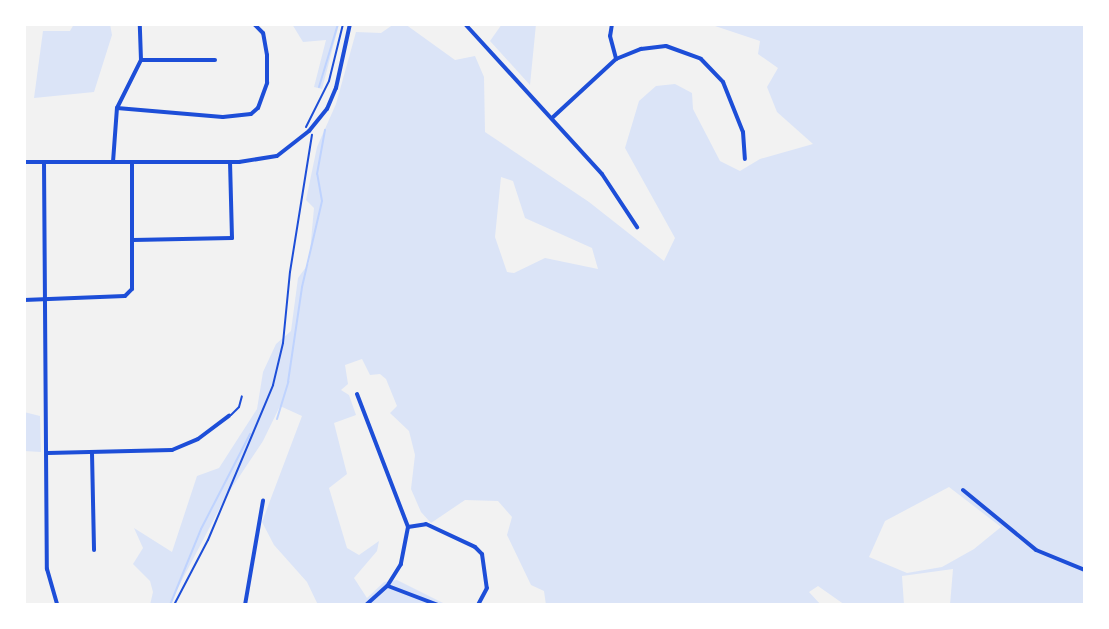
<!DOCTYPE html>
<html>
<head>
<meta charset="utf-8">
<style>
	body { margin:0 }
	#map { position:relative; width:1109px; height:629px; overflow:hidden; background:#f2f2f2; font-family:"Exo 2",sans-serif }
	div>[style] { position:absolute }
	.green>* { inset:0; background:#dbe4f7 }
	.stream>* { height:2px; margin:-1px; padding:0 1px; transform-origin:1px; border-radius:1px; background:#bfd3fe }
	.path>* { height:2px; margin:-1px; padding:0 1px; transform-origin:1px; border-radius:1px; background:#1d4ed8 }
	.service>* { height:2px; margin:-1px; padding:0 1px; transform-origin:1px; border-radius:1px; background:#1d4ed8 }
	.minor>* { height:4px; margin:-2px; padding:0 2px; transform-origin:2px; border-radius:2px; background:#1d4ed8 }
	span { translate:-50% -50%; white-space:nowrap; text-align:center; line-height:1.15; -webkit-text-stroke:6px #fff; paint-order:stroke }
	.frame { position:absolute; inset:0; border:26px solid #fff; pointer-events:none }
</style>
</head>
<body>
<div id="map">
	<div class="green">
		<div style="clip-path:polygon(74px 24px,110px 24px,112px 35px,94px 92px,34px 98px,43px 31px,70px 31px)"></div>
		<div style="clip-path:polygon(292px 24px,339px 24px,322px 89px,314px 87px,326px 40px,303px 42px)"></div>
		<div style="clip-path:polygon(evenodd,394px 24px,405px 24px,455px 60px,475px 56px,484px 77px,485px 132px,589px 202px,664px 261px,675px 238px,625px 148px,639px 101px,656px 86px,675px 84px,692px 93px,693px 109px,720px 161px,740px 171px,760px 159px,813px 144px,777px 112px,767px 87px,778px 68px,758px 54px,760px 41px,709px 24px,1085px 24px,1085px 605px,950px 605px,953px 569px,902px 576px,904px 605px,845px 605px,818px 586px,809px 592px,821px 605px,546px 605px,544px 591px,531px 585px,507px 535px,512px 517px,498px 501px,465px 500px,431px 523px,421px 512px,411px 489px,415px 455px,409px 431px,390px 413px,397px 406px,386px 379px,380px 374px,370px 375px,362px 359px,345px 365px,348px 384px,341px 390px,349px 395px,356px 415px,334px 423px,347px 474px,329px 488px,347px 548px,359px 555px,379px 541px,377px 551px,354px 578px,367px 598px,384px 582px,397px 580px,447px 605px,318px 605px,307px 582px,274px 545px,262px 522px,302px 416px,280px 406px,263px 441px,225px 498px,169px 605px,150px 605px,153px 592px,150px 581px,133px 564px,143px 548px,134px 528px,172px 552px,197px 476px,219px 468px,257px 409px,263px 372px,276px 344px,291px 331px,298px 278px,309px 263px,314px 208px,306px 200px,317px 147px,336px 104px,356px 32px,381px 33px,394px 24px,501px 177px,513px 181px,525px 218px,592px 248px,598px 269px,545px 258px,514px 273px,507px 272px,495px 237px,501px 177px,394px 24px,949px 487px,1001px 527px,974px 549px,942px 567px,907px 573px,869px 557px,885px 521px,949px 487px)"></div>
		<div style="clip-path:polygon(502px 24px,536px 24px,530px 85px,490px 41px)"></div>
		<div style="clip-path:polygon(24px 412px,40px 416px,41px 452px,24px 451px)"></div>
	</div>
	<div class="stream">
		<div style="left:319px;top:87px;width:66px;rotate:-73.2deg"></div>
		<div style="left:277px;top:419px;width:39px;rotate:-73deg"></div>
		<div style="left:288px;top:382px;width:96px;rotate:-81.6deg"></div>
		<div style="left:302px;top:287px;width:88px;rotate:-76.9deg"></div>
		<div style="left:322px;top:201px;width:27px;rotate:-100deg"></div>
		<div style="left:317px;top:174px;width:45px;rotate:-79.7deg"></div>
		<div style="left:170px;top:605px;width:82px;rotate:-67.8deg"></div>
		<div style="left:201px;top:529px;width:107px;rotate:-62.7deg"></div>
	</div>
	<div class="path">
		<div style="left:306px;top:127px;width:51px;rotate:-63.4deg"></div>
		<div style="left:329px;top:81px;width:59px;rotate:-76.2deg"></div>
		<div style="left:174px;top:605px;width:73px;rotate:-62.4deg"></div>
		<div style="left:208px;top:540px;width:168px;rotate:-67.2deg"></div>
		<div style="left:273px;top:385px;width:43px;rotate:-76.6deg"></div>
		<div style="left:283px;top:343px;width:71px;rotate:-84.4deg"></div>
		<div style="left:290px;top:272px;width:139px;rotate:-80.9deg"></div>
	</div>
	<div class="service">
		<div style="left:231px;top:415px;width:11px;rotate:-45deg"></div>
		<div style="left:239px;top:407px;width:11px;rotate:-75deg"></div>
	</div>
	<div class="minor">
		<div style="left:465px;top:24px;width:203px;rotate:47.6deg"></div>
		<div style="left:602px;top:174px;width:64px;rotate:56.6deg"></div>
		<div style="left:612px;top:24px;width:12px;rotate:99deg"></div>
		<div style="left:610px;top:36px;width:24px;rotate:75deg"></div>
		<div style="left:141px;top:60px;width:74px"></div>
		<div style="left:117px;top:108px;width:54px;rotate:-63.4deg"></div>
		<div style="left:141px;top:60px;width:36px;rotate:-92deg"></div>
		<div style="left:552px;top:118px;width:87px;rotate:-42.7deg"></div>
		<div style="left:616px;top:59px;width:27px;rotate:-22deg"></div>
		<div style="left:641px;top:49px;width:25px;rotate:-7deg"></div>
		<div style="left:666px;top:46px;width:37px;rotate:20deg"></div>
		<div style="left:701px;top:59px;width:32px;rotate:46deg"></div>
		<div style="left:723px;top:82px;width:54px;rotate:68.2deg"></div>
		<div style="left:743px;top:132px;width:27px;rotate:86deg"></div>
		<div style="left:24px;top:162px;width:215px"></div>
		<div style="left:239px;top:162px;width:38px;rotate:-9deg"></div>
		<div style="left:277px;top:156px;width:41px;rotate:-38deg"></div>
		<div style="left:309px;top:131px;width:28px;rotate:-51deg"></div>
		<div style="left:327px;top:109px;width:23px;rotate:-67deg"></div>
		<div style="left:336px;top:88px;width:66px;rotate:-77.7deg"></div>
		<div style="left:44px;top:162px;width:407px;rotate:89.6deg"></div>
		<div style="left:47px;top:569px;width:37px;rotate:74deg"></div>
		<div style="left:113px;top:162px;width:54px;rotate:-85.8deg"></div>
		<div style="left:117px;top:108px;width:106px;rotate:4.9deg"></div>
		<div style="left:223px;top:117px;width:28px;rotate:-6deg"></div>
		<div style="left:251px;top:114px;width:9px;rotate:-41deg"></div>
		<div style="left:258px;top:108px;width:27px;rotate:-70deg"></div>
		<div style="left:267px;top:83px;width:28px;rotate:-90deg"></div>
		<div style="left:267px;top:55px;width:22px;rotate:-100deg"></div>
		<div style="left:263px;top:33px;width:13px;rotate:-135deg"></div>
		<div style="left:133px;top:240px;width:99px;rotate:-1.2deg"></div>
		<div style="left:232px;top:238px;width:76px;rotate:-91.5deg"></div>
		<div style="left:24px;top:300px;width:101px;rotate:-2.3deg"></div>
		<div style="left:125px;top:296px;width:10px;rotate:-45deg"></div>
		<div style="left:132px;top:289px;width:127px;rotate:-90deg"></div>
		<div style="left:357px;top:394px;width:142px;rotate:69deg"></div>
		<div style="left:408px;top:527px;width:38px;rotate:101deg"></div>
		<div style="left:401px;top:564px;width:26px;rotate:122deg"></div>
		<div style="left:387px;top:586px;width:28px;rotate:138deg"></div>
		<div style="left:48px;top:453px;width:124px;rotate:-1.4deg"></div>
		<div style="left:172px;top:450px;width:28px;rotate:-23deg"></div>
		<div style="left:198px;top:439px;width:39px;rotate:-37deg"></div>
		<div style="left:92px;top:453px;width:97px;rotate:88.8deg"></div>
		<div style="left:963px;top:490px;width:94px;rotate:39.4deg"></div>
		<div style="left:1036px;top:550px;width:53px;rotate:22.2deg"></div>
		<div style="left:408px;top:527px;width:18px;rotate:-9deg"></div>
		<div style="left:426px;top:524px;width:54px;rotate:25.1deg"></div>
		<div style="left:475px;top:547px;width:10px;rotate:45deg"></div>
		<div style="left:482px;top:554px;width:34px;rotate:82deg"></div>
		<div style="left:487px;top:588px;width:19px;rotate:118deg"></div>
		<div style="left:388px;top:586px;width:53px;rotate:20.8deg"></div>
		<div style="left:245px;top:605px;width:106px;rotate:-80.2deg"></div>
	</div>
	<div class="frame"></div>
</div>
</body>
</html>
